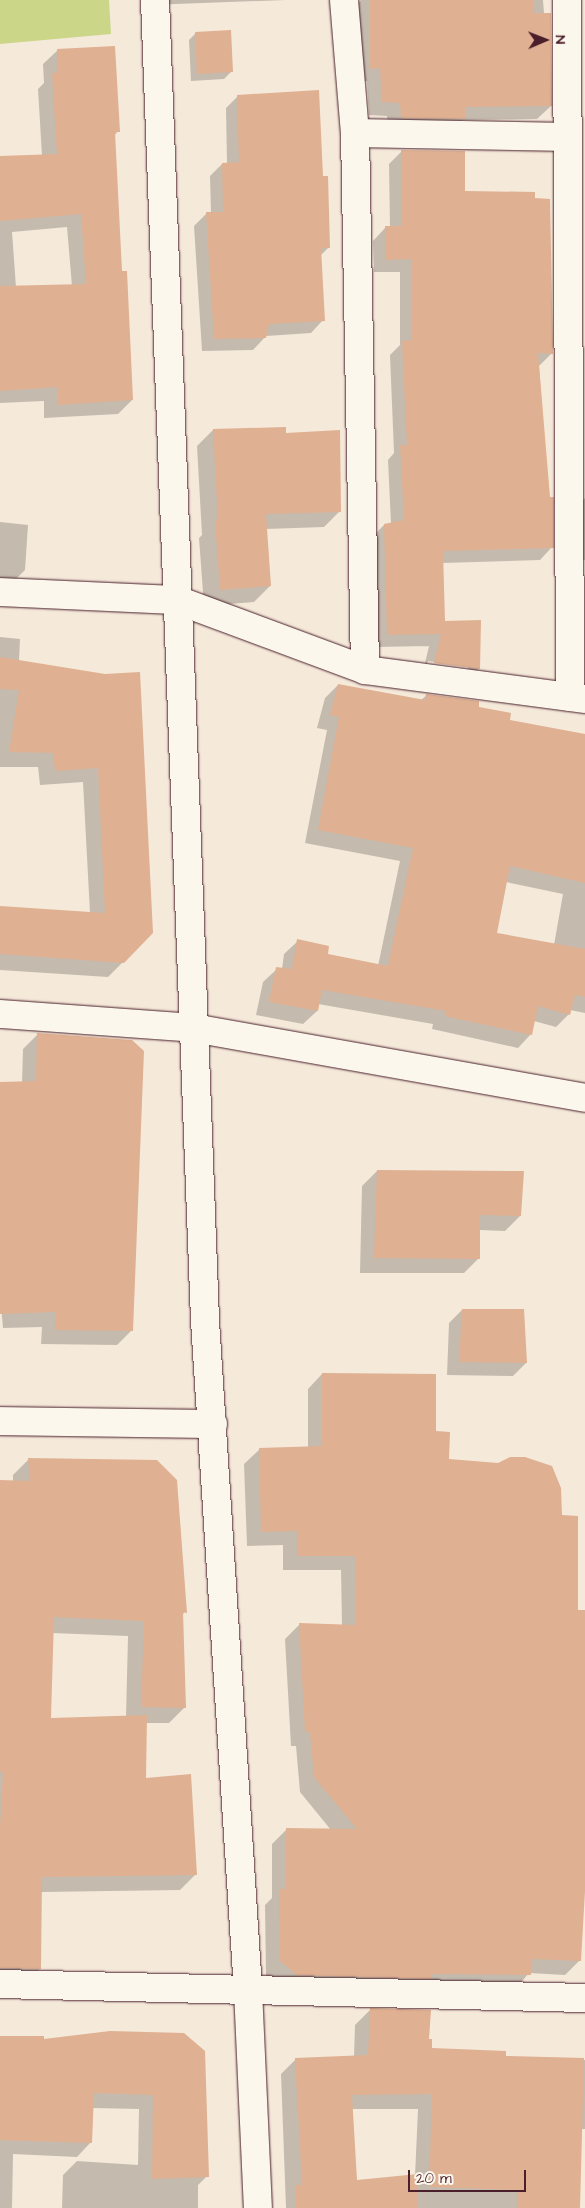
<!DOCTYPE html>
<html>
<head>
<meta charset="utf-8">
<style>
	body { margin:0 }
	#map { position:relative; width:585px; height:2208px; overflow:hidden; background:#f5e9da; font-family:"Architects Daughter",sans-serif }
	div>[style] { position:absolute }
	.green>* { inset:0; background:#cbd689 }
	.shadow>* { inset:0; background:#0003 }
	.building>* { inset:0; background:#dfb091 }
	.roads { filter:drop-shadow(0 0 1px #4a1f2b) drop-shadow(0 0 1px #4a1f2b) }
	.minor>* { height:28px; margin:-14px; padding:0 14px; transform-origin:14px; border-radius:14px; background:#fbf7ec }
	.tertiary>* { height:28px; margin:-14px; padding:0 14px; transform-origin:14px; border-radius:14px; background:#fbf7ec }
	span { translate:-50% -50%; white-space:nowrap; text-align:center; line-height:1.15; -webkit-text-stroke:4px #fbf7ec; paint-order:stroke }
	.north { position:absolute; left:520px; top:15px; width:50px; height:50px; -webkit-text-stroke:4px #fbf7ec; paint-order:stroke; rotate:89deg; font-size:14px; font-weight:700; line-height:20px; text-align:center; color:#4a1f2b }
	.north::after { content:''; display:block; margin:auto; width:18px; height:22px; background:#4a1f2b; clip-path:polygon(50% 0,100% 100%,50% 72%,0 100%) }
	.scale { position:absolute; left:408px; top:2170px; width:118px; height:22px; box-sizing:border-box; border:2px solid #4a1f2b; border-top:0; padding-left:6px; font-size:15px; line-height:18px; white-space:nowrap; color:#4a1f2b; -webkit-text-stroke:4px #fbf7ec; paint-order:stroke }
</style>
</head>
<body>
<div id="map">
	<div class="green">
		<div style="clip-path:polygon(0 0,109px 0,111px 34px,0 44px)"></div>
	</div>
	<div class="shadow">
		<div style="clip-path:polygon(146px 0,286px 0,149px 5px)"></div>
		<div style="clip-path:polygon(361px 0,543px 0,551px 106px,537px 119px,463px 120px,450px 132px,388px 131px,387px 116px,369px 115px,367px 81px,357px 82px,357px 4px)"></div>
		<div style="clip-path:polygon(196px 33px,231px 72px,224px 79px,191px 81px,189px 40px)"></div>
		<div style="clip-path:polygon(evenodd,58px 50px,118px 131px,114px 136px,120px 272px,132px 400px,118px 414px,44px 418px,44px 401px,0 403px,0 157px,42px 156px,38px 89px,44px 83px,43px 64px,58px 50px,67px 227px,72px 286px,16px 287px,12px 232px,67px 227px)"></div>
		<div style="clip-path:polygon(238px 96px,322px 177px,329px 247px,320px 256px,323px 320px,311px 333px,266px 336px,253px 350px,202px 351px,194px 226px,206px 214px,211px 213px,210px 176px,222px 164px,227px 164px,226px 108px)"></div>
		<div style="clip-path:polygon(evenodd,402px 151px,464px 192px,552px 353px,539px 366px,552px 547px,540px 560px,442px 563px,444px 622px,480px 622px,479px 669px,466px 682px,422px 676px,429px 646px,375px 647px,371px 538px,384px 525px,391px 524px,388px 460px,394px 453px,390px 355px,400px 345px,400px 272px,374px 272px,373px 241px,385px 228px,390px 227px,389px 164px,402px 151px,428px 661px,468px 667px,468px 669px,427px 664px,428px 661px)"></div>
		<div style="clip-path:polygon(213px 430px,285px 434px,340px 511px,324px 527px,266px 529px,270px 586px,254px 602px,204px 606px,199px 538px,202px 535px,197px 446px)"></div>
		<div style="clip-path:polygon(585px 498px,585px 560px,571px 560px,571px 512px)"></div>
		<div style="clip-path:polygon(0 522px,28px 525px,25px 570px,11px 584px,0 583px)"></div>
		<div style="clip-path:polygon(0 637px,20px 639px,19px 661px,105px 675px,152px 933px,108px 977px,0 970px,0 907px,90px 913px,83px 782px,40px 785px,38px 767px,0 767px)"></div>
		<div style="clip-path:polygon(evenodd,338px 685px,421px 700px,427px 695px,478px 708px,508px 721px,585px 735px,585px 1013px,570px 1010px,569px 1014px,556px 1027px,534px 1021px,531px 1034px,518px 1048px,432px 1029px,433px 1024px,318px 1004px,317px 1011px,303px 1024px,256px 1015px,263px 982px,277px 969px,282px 969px,284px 954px,298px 941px,326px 955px,378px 966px,400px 861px,305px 843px,327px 730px,317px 728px,325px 698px,338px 685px,506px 882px,563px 894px,554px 945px,496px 934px,506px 882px)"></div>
		<div style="clip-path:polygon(38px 1034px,132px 1330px,117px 1345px,41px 1344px,42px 1327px,3px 1328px,0 1293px,0 1083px,22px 1083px,23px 1049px)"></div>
		<div style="clip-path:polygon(377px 1171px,520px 1216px,505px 1231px,479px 1230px,479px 1258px,464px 1273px,360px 1273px,362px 1186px)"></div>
		<div style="clip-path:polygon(462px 1310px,526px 1363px,513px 1376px,447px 1375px,449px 1323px)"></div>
		<div style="clip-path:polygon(322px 1374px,434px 1432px,448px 1461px,560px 1516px,577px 1611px,585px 1611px,585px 1872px,580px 1960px,565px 1975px,529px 1973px,515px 1989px,282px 1990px,266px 1976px,265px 1905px,272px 1898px,272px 1844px,286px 1830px,331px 1830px,300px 1792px,296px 1746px,291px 1746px,285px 1639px,300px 1624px,342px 1626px,341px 1570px,283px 1570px,283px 1545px,247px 1546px,244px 1464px,259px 1450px,308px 1448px,308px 1389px)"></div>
		<div style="clip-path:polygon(evenodd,29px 1459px,185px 1612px,182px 1615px,185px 1707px,169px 1723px,145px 1723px,145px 1779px,196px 1874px,180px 1890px,41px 1892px,40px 1969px,24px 1985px,0 1984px,0 1481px,13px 1482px,13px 1475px,29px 1459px,52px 1633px,128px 1636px,126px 1717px,50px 1719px,52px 1633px)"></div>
		<div style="clip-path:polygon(evenodd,370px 2010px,428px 2040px,431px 2049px,504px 2057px,585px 2060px,585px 2129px,581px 2129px,578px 2208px,286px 2208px,281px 2074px,296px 2059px,354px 2057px,355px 2025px,370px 2010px,352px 2109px,418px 2109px,415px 2176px,356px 2181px,352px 2109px)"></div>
		<div style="clip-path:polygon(184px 2034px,207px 2176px,198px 2185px,198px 2208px,62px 2208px,63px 2175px,77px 2161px,138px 2165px,139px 2109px,92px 2108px,91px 2142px,77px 2157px,13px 2154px,12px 2208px,0 2208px,0 2037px,42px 2041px)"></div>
	</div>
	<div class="building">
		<div style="clip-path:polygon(370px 0,534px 0,534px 13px,551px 13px,552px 106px,465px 107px,465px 119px,401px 118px,400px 103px,382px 102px,380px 68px,370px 69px)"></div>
		<div style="clip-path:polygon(231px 30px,233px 72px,197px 74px,195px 32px)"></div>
		<div style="clip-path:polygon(115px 46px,120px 132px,115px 132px,122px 271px,127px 271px,133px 400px,58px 405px,58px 387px,0 391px,0 286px,86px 284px,81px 214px,0 221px,0 156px,57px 154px,52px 74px,57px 72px,57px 49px)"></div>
		<div style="clip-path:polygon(319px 90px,323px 176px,328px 176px,330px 248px,321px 248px,325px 321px,269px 324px,266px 338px,214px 339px,206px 212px,223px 212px,222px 163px,239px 162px,237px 95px)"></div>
		<div style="clip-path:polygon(401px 150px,465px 151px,465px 191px,535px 192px,535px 198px,550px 199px,553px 354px,538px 353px,550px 497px,554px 497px,554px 548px,443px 551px,445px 621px,481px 620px,480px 669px,434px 663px,441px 634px,387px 635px,384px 524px,404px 520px,400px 445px,407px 445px,402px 341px,412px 340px,412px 259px,386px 260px,385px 226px,402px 226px)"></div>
		<div style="clip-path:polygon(286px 427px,286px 433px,340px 430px,341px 512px,266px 514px,271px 586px,220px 590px,215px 520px,218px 520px,213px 429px)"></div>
		<div style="clip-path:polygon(0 657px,105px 674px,140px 672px,153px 933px,124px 963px,0 954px,0 906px,105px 913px,98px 768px,55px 771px,53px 753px,9px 752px,19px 690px,0 689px)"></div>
		<div style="clip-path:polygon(338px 684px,425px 700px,426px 694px,479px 701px,479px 707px,511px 713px,510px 720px,585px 734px,585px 883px,510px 866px,497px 933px,585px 949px,585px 997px,575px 995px,570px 1015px,538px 1006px,532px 1035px,445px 1016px,446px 1011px,322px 990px,318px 1011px,269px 1002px,276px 967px,292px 969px,297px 939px,329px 946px,328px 954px,388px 966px,413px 848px,318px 830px,339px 717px,330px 715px)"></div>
		<div style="clip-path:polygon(37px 1033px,132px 1040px,144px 1051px,133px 1331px,55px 1330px,56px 1312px,0 1314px,0 1082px,36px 1081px)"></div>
		<div style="clip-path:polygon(377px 1170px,524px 1171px,521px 1216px,480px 1215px,480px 1259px,374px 1258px)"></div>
		<div style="clip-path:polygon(462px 1309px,524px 1309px,527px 1363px,459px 1362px)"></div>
		<div style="clip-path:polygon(322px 1373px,436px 1374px,436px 1431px,450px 1432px,449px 1459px,498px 1463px,510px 1457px,525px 1457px,552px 1466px,561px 1488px,562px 1515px,578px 1516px,578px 1610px,585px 1610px,585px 1891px,581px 1961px,531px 1959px,531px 1975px,432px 1974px,432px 1979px,297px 1975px,280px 1961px,279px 1889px,286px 1889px,286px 1828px,357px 1829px,314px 1777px,310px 1732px,305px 1732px,299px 1623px,356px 1625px,355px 1556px,297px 1556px,297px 1531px,261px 1532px,259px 1448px,322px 1446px)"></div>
		<div style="clip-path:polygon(28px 1458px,157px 1460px,177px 1480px,187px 1613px,183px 1612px,186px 1708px,141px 1707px,144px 1621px,54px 1617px,51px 1718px,147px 1715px,146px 1778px,191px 1774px,197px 1875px,42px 1877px,41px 1969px,0 1968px,0 1828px,3px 1772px,0 1772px,0 1480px,30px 1481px)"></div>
		<div style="clip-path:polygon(370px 2008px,431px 2010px,429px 2039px,432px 2039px,432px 2048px,506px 2051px,506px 2056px,584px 2058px,580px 2208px,517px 2208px,517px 2190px,429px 2187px,432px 2094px,352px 2095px,357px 2180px,418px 2174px,417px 2208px,296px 2208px,295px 2185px,302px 2185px,295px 2058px,368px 2055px)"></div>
		<div style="clip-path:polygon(110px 2031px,184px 2033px,205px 2051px,209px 2177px,152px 2179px,153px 2095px,94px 2093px,92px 2143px,0 2140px,0 2036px,44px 2036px,44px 2039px)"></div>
	</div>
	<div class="roads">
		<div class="minor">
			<div style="left:155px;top:0;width:1322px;rotate:87.83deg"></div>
			<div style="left:205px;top:1321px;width:670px;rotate:86.32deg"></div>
			<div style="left:248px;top:1990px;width:218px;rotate:87.4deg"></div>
			<div style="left:344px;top:0;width:133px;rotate:85.3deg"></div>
			<div style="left:355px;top:133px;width:213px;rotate:1.1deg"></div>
			<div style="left:567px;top:0;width:697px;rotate:89.75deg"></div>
			<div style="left:355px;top:133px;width:537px;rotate:88.93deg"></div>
			<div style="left:0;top:592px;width:177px;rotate:2.6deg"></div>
			<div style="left:177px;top:600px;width:201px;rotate:20.4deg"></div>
			<div style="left:365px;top:670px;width:222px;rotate:7.5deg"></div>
			<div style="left:0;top:1421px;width:213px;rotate:0.8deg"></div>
			<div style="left:0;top:1984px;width:585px;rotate:1.37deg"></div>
		</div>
		<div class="tertiary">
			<div style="left:0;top:1014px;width:194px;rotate:4.1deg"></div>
			<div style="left:193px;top:1028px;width:398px;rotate:10.1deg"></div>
		</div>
	</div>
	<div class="north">N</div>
	<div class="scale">20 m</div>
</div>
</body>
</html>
